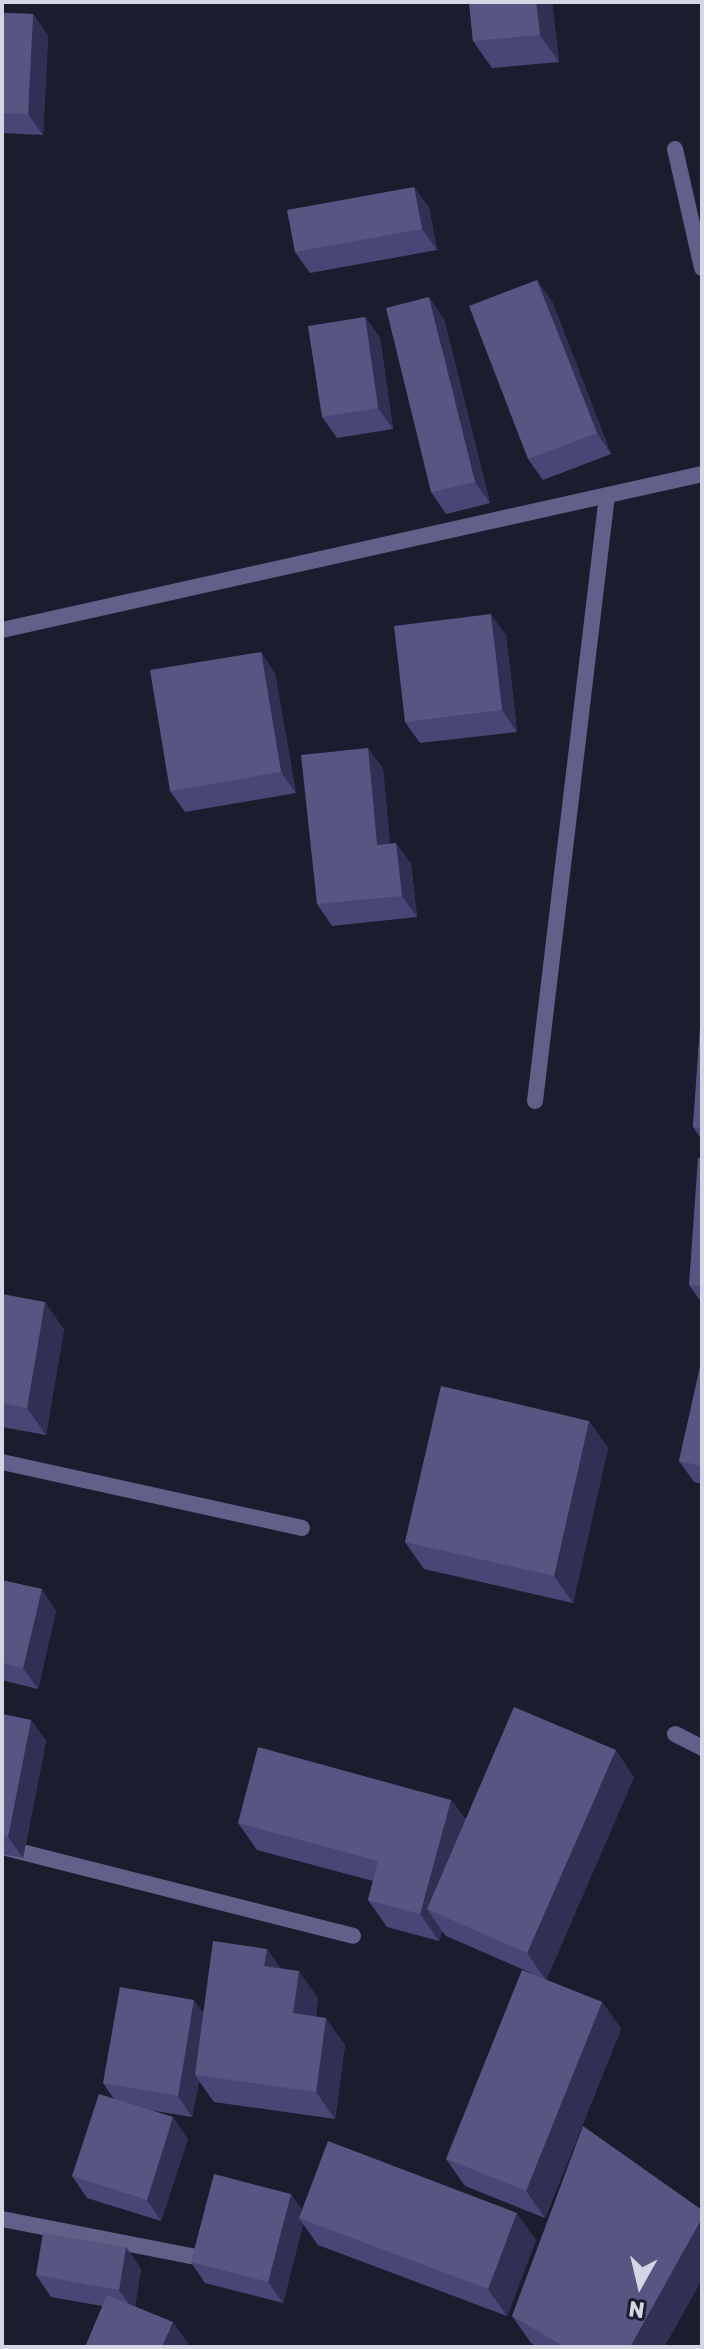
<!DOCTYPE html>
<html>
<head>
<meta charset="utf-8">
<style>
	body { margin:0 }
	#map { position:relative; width:704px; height:2349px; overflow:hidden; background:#1c1c2f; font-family:Rubik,sans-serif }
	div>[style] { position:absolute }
	.minor>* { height:16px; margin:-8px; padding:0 8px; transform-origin:8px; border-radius:8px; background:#606089 }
	.wall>* { inset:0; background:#484675 }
	.shaded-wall>* { inset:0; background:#302f54 }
	.building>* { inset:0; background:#575581 }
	span { translate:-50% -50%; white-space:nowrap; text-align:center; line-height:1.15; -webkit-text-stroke:6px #1c1c2f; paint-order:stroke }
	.frame { position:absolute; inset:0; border:4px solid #d5d6e3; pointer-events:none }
	.north { position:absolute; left:600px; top:2245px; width:80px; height:80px; -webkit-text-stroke:6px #1c1c2f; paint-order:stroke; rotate:188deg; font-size:22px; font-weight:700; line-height:32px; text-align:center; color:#d5d6e3 }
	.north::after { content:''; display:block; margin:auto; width:28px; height:36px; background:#d5d6e3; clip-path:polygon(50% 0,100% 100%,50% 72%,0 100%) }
</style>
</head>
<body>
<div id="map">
	<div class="minor">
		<div style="left:675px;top:149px;width:122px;rotate:77.2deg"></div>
		<div style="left:2px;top:630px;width:717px;rotate:-12.56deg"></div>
		<div style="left:535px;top:1101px;width:610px;rotate:-83.22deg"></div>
		<div style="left:2px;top:1462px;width:307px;rotate:12.4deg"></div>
		<div style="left:675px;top:1734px;width:30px;rotate:27deg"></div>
		<div style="left:2px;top:1847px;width:362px;rotate:14.2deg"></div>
		<div style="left:2px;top:2219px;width:197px;rotate:11.1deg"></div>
	</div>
	<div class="wall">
		<div style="clip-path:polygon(469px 2px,552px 2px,559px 62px,492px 68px,473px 41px)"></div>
		<div style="clip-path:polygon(2px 13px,33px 14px,48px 36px,43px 135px,2px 133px)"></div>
		<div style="clip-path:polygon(414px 187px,429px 208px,437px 250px,310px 273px,295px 252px)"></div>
		<div style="clip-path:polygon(552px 301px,611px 454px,543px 480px,528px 459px)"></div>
		<div style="clip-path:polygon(365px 317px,380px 338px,393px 429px,337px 438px,322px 417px)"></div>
		<div style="clip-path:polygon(444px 319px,490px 503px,446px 514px,431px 492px)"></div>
		<div style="clip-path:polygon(506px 635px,517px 732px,420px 743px,405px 722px)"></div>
		<div style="clip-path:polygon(261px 652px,275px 674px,296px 793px,185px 812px,170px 791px)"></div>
		<div style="clip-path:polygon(368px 748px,383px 769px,390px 844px,396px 843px,411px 864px,417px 917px,332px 926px,317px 904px)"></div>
		<div style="clip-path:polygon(702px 1000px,702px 1140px,693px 1127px)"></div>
		<div style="clip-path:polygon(702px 1158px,702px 1303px,689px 1285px)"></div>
		<div style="clip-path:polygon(2px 1294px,64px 1329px,46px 1435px,2px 1427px)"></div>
		<div style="clip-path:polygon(702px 1362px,702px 1484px,694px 1482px,679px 1461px)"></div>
		<div style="clip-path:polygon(589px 1421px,608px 1448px,573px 1603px,424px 1569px,405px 1542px)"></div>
		<div style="clip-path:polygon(2px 1580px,56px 1611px,38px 1689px,2px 1680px)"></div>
		<div style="clip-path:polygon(2px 1714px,31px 1720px,46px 1741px,23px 1858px,2px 1854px)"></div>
		<div style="clip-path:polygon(634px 1777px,546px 1980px,602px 2002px,621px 2029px,545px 2218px,465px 2186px,446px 2159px,531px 1973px,446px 1936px,442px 1931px,439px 1941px,387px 1927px,368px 1900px,373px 1881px,257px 1850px,238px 1823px,451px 1800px,466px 1820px)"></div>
		<div style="clip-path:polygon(267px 1949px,281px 1969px,318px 1998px,316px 2016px,345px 2045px,335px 2119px,214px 2102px,199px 2081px,192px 2117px,149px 2110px,188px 2139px,161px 2221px,87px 2198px,72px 2176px,114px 2099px,103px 2083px,203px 2013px)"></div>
		<div style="clip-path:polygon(291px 2194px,302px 2210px,536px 2240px,507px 2316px,318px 2245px,303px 2224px,283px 2303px,205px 2283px,191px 2262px)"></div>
		<div style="clip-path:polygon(702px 2210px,702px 2279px,664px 2347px,538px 2347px,531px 2343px,512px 2316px)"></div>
		<div style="clip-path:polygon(126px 2247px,141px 2269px,135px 2306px,188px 2343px,102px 2306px,51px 2297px,36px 2275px)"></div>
	</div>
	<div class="shaded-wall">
		<div style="clip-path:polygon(536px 2px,552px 2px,559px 62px,540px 35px)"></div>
		<div style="clip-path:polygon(33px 14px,48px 36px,43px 135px,28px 114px)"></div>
		<div style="clip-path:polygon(414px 187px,429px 208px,437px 250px,422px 229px)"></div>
		<div style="clip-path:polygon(537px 280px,552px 301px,611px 454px,597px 433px)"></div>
		<div style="clip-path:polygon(429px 297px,444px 319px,490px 503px,475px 482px)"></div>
		<div style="clip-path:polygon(365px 317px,380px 338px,393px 429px,378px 408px)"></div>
		<div style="clip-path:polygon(491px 614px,506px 635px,517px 732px,502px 710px)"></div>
		<div style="clip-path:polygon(261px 652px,275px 674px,296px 793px,281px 772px)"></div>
		<div style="clip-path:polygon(368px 748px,383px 769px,392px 866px,377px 845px)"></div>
		<div style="clip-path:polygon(396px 843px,411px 864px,417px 917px,402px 896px)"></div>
		<div style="clip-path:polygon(45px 1302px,64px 1329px,46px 1435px,27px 1408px)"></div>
		<div style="clip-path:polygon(589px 1421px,608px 1448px,573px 1603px,554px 1576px)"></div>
		<div style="clip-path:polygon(42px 1589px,56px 1611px,38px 1689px,23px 1668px)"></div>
		<div style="clip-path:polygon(31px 1720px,46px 1741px,23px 1858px,8px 1837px)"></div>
		<div style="clip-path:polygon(616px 1750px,634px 1777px,546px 1980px,527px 1953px)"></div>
		<div style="clip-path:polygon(451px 1800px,470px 1827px,427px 1909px,442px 1931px,439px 1941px,420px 1914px)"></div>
		<div style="clip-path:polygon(267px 1949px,286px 1976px,264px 1966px)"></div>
		<div style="clip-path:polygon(299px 1971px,318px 1998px,312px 2040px,293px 2013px)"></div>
		<div style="clip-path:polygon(194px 2000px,209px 2021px,195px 2075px,199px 2081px,192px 2117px,178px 2096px)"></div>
		<div style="clip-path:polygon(602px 2002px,621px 2029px,545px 2218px,526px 2191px)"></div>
		<div style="clip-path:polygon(326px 2018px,345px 2045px,335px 2119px,316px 2092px)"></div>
		<div style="clip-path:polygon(173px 2117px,188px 2139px,161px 2221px,147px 2200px)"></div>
		<div style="clip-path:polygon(291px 2194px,306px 2216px,299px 2218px,303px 2224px,283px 2303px,268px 2282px)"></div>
		<div style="clip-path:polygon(517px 2213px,536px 2240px,507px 2316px,488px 2289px)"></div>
		<div style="clip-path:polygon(702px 2218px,702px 2279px,664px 2347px,630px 2347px)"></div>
		<div style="clip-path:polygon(126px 2247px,141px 2269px,134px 2311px,119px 2290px)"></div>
		<div style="clip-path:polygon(173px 2322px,188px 2343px,186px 2347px,162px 2347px)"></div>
	</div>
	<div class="building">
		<div style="clip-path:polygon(469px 2px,536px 2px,540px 35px,473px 41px)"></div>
		<div style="clip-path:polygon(2px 13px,33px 14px,28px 114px,2px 113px)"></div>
		<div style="clip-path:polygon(414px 187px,422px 229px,295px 252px,287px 210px)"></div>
		<div style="clip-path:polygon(537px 280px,597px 433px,528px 459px,469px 306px)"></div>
		<div style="clip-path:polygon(429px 297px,475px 482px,431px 492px,386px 308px)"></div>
		<div style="clip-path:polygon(365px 317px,378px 408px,322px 417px,308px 326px)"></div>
		<div style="clip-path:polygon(491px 614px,502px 710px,405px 722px,394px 626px)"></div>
		<div style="clip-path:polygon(261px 652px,281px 772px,170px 791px,150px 670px)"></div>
		<div style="clip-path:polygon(368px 748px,377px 845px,396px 843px,402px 896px,317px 904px,301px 755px)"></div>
		<div style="clip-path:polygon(702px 1000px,702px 1128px,693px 1127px)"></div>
		<div style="clip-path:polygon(698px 1158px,702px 1158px,702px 1286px,689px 1285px)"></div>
		<div style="clip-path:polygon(2px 1294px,45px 1302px,27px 1408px,2px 1403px)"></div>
		<div style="clip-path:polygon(701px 1362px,702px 1362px,702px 1466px,679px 1461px)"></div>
		<div style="clip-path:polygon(441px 1386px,589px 1421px,554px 1576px,405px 1542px)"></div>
		<div style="clip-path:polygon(2px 1580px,42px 1589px,23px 1668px,2px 1663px)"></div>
		<div style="clip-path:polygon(514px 1707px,616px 1750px,527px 1953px,427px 1909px)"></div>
		<div style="clip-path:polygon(2px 1714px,31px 1720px,8px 1837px,2px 1836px)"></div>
		<div style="clip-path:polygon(258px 1747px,451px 1800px,420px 1914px,368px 1900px,378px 1861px,238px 1823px)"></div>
		<div style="clip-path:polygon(213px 1941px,267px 1949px,264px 1966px,299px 1971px,293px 2013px,326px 2018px,316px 2092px,195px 2075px)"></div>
		<div style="clip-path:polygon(522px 1970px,602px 2002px,526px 2191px,446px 2159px)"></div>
		<div style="clip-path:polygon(120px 1987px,194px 2000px,178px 2096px,103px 2083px)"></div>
		<div style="clip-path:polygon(99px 2094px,173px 2117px,147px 2200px,72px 2176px)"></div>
		<div style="clip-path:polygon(583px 2126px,702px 2210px,702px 2218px,630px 2347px,565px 2347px,512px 2316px)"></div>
		<div style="clip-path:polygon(328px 2141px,517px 2213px,488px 2289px,299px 2218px)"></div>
		<div style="clip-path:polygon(214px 2174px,291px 2194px,268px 2282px,191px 2262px)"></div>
		<div style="clip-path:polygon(43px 2233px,126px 2247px,119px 2290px,36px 2275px)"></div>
		<div style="clip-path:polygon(107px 2295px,173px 2322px,162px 2347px,85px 2347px)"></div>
	</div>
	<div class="frame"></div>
	<div class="north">N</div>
</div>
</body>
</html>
